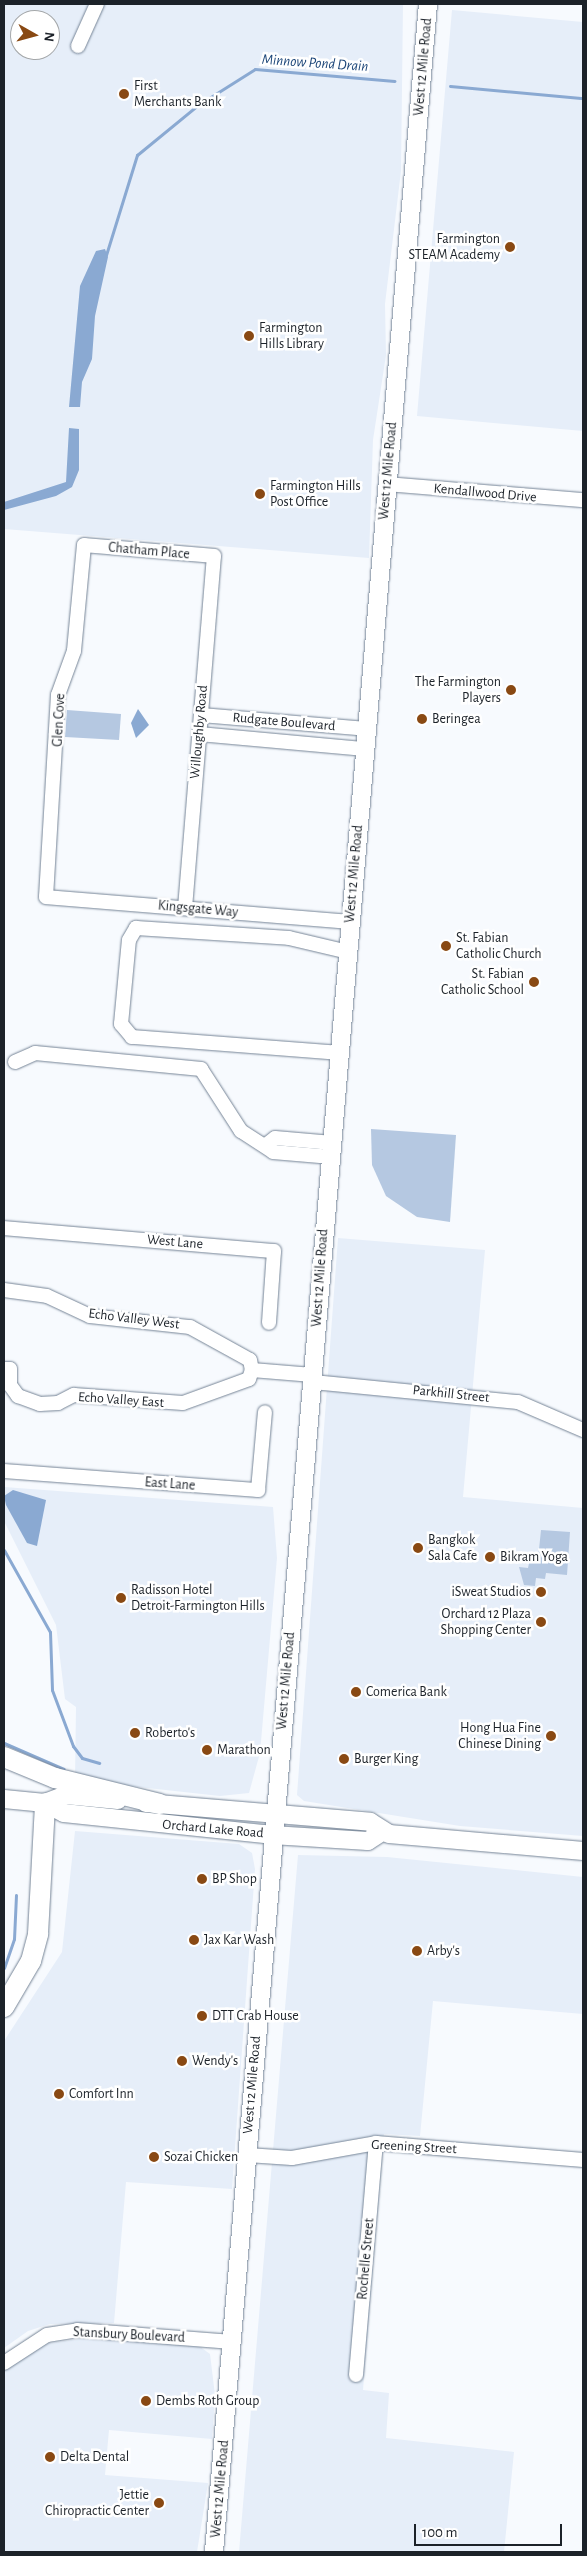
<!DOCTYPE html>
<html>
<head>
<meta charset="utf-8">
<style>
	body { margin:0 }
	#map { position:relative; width:587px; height:2556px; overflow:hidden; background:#f7fafe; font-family:"Alegreya Sans",sans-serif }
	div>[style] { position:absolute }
	.built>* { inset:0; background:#e6eef9 }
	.green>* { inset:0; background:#b5c8e1 }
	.water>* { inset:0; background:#8aa9d2 }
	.stream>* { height:3px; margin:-1.5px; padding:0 1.5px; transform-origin:1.5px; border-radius:1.5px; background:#8aa9d2 }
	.roads { filter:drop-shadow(0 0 1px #758496) drop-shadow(0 0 1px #758496) }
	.minor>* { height:14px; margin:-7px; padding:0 7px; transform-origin:7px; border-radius:7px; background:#fff }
	.major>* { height:18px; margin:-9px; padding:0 9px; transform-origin:9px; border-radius:9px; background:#fff }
	.highway>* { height:20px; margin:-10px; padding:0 10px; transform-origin:10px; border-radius:10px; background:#fff }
	.dots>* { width:14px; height:14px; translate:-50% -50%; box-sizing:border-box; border:2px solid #fff; border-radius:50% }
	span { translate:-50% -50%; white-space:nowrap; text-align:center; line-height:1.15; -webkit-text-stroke:5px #fff; paint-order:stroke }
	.street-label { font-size:14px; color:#1c2229 }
	.poi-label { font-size:14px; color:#1c2229 }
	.left { translate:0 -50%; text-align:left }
	.right { translate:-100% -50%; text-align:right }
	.water-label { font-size:15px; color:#1b4578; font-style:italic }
	.frame { position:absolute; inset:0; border:5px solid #1c2229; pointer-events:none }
	.north { position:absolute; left:10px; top:10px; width:50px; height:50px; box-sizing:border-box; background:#fff; border:1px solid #a4a7a9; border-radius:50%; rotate:97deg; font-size:14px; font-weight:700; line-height:20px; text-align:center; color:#1c2229 }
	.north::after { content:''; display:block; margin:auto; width:18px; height:22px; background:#894913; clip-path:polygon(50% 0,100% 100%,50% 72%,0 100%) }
	.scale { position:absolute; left:414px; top:2524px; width:148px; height:22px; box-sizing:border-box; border:2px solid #1c2229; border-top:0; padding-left:6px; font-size:15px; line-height:18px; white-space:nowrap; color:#1c2229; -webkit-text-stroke:4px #fff; paint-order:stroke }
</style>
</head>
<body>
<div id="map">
	<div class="built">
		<div style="clip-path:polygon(evenodd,4px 4px,403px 4px,401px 171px,385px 304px,386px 355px,373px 440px,369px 558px,4px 529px,4px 4px,20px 20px,50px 20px,50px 50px,20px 50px,20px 20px)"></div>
		<div style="clip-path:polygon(452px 10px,583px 22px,583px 431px,417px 416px)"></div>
		<div style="clip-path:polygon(338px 1238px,485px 1250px,463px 1497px,583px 1508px,583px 1836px,460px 1826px,304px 1801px,297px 1795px)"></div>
		<div style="clip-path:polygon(4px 1487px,273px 1507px,277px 1558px,260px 1753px,249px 1793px,220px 1796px,75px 1780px,76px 1707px,65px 1699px,56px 1625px,4px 1521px)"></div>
		<div style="clip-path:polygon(75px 1831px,239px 1844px,252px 1853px,255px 1869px,232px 2189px,126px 2182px,114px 2323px,50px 2324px,28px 2331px,4px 2348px,4px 2041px,62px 1952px)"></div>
		<div style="clip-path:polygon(298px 1855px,387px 1857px,583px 1877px,583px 2014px,433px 2001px,420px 2136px,384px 2134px,363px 2390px,389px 2393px,386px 2438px,514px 2452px,504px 2552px,239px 2552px)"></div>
		<div style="clip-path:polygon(87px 2338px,199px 2346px,210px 2354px,215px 2395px,212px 2439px,109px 2430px,105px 2475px,208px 2483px,197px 2552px,4px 2552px,4px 2366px,41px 2344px)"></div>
	</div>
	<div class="green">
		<div style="clip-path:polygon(67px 710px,121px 714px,119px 740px,65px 737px)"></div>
		<div style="clip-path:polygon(371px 1129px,456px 1135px,450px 1222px,417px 1217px,386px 1196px,372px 1165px)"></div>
		<div style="clip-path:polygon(541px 1530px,570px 1532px,567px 1575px,546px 1573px,545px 1579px,536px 1578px,535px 1586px,524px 1585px,519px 1567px,528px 1568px,530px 1559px,538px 1559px)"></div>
	</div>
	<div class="water">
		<div style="clip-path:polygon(105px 249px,108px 257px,95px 316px,92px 359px,82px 382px,80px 407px,69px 407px,80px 286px,96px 251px)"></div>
		<div style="clip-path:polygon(69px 428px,79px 429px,79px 470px,72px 487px,56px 496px,4px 510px,4px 502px,66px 482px)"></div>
		<div style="clip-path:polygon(138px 709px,149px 725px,136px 738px,131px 723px)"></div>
		<div style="clip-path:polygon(13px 1490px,46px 1500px,37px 1546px,27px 1543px,6px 1505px,4px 1496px)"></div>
	</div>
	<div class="stream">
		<div style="left:450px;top:86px;width:134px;rotate:5.2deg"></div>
		<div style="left:106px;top:255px;width:105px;rotate:-72.8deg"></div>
		<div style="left:137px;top:155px;width:79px;rotate:-39.3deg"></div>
		<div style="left:198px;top:105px;width:67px;rotate:-32.3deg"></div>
		<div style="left:255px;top:69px;width:140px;rotate:4.9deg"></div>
		<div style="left:4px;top:1550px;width:94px;rotate:60.7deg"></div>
		<div style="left:50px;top:1632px;width:58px;rotate:88deg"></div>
		<div style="left:52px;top:1690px;width:60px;rotate:69.4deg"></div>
		<div style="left:73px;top:1746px;width:15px;rotate:53deg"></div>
		<div style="left:82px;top:1758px;width:18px;rotate:16deg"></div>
		<div style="left:4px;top:1743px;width:65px;rotate:23.4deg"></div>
		<div style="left:4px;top:1968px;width:31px;rotate:-71deg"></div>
		<div style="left:14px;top:1939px;width:44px;rotate:-87.4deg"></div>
	</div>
	<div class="roads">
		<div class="minor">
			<div style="left:78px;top:46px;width:46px;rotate:-65.7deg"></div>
			<div style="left:387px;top:484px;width:197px;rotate:4.7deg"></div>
			<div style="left:201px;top:715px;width:166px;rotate:4.8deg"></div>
			<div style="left:199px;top:734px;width:167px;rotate:5.2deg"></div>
			<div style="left:185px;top:908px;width:353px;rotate:-85.3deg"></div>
			<div style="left:214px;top:556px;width:130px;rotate:-175.2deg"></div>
			<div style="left:84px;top:545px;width:106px;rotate:95.4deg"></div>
			<div style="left:74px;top:651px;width:47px;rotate:110deg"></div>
			<div style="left:58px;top:695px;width:202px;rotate:93.4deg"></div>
			<div style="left:46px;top:897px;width:305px;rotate:4.7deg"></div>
			<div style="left:341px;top:1053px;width:210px;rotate:-175.6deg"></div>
			<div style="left:132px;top:1037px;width:17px;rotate:-130deg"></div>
			<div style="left:121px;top:1024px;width:84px;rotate:-84.6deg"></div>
			<div style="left:129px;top:940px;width:14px;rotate:-60deg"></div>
			<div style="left:136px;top:928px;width:153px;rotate:3.7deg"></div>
			<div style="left:289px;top:938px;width:61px;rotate:13.3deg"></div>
			<div style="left:15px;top:1062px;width:22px;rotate:-24deg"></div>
			<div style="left:35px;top:1053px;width:167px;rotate:5.5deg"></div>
			<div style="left:201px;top:1069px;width:74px;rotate:57.2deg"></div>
			<div style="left:241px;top:1131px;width:38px;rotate:33deg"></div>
			<div style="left:273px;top:1152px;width:59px;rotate:4.8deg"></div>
			<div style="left:266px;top:1145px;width:11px;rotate:-38deg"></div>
			<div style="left:275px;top:1138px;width:58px;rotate:4.9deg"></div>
			<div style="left:4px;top:1228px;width:271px;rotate:4.9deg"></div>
			<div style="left:274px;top:1251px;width:72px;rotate:94deg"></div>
			<div style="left:4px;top:1290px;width:43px;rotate:7.9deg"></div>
			<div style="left:47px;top:1296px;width:47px;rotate:24.9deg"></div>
			<div style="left:90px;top:1316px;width:101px;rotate:6.3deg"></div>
			<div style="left:190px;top:1327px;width:68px;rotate:28.8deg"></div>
			<div style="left:250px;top:1360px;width:10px;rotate:79deg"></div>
			<div style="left:4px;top:1369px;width:6px"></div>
			<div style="left:10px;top:1369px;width:16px;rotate:90deg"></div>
			<div style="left:10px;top:1385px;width:14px;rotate:54deg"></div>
			<div style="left:18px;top:1396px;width:23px;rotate:20deg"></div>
			<div style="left:40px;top:1404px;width:18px;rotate:-3deg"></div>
			<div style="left:58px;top:1403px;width:18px;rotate:-27deg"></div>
			<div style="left:74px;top:1395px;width:109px;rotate:4.2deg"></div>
			<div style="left:183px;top:1403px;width:70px;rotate:-20deg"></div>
			<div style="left:249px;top:1379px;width:9px;rotate:-72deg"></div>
			<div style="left:252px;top:1370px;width:61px;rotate:4.7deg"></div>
			<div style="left:313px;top:1382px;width:206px;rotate:5.6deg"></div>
			<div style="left:518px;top:1402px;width:71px;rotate:23.3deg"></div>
			<div style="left:4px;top:1471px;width:255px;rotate:4.3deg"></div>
			<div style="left:258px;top:1490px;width:78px;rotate:-84.9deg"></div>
			<div style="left:247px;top:2155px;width:45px;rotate:3.8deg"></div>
			<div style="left:292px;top:2158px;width:85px;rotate:-10.1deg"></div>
			<div style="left:376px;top:2143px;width:208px;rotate:4.7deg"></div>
			<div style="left:4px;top:2363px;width:51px;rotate:-33.1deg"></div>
			<div style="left:47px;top:2335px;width:30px;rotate:-9deg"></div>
			<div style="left:77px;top:2330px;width:156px;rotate:4.4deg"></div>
			<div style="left:356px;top:2375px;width:233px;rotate:-85.1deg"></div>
		</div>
		<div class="major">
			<div style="left:4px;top:1799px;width:41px;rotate:5.6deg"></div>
			<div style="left:45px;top:1803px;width:21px;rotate:28deg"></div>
			<div style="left:64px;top:1813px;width:209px;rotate:6deg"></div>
			<div style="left:272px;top:1835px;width:96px;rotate:3.6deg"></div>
			<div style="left:368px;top:1841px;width:17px;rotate:-33deg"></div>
			<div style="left:45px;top:1803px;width:22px;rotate:-21deg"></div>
			<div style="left:66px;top:1795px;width:52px;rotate:5.5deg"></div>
			<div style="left:146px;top:1803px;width:225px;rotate:4.8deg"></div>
			<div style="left:370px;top:1822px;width:22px;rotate:32deg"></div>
			<div style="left:389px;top:1834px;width:195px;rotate:5deg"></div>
			<div style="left:214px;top:2552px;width:2557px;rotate:-85.2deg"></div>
		</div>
		<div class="highway">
			<div style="left:4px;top:1757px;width:55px;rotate:22.4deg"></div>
			<div style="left:55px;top:1778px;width:108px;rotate:13.9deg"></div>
			<div style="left:4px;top:2007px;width:53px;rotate:-59.6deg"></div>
			<div style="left:31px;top:1961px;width:28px;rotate:-75deg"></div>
			<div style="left:38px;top:1934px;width:131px;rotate:-86.9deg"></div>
		</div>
	</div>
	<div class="dots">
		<div style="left:124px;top:94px;background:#894913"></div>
		<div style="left:510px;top:247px;background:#894913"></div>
		<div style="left:249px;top:336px;background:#894913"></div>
		<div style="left:260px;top:494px;background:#894913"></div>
		<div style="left:511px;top:690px;background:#894913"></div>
		<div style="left:422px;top:719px;background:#894913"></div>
		<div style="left:446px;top:946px;background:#894913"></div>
		<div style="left:534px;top:982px;background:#894913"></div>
		<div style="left:418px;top:1548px;background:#894913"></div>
		<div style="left:490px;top:1557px;background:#894913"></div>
		<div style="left:541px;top:1592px;background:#894913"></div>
		<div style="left:121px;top:1598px;background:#894913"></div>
		<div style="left:541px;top:1622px;background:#894913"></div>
		<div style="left:356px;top:1692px;background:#894913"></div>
		<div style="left:135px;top:1733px;background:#894913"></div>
		<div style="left:551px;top:1736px;background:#894913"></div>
		<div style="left:207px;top:1750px;background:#894913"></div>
		<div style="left:344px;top:1759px;background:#894913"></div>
		<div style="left:202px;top:1879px;background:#894913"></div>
		<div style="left:194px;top:1940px;background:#894913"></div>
		<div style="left:417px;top:1951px;background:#894913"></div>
		<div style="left:202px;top:2016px;background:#894913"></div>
		<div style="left:182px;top:2061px;background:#894913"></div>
		<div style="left:59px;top:2094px;background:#894913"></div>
		<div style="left:154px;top:2157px;background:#894913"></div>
		<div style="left:146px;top:2401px;background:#894913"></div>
		<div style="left:50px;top:2457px;background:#894913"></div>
		<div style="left:159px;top:2503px;background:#894913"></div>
	</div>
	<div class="street-label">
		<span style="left:423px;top:67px;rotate:-85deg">West 12 Mile Road</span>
		<span style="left:388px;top:471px;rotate:-85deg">West 12 Mile Road</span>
		<span style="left:485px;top:493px;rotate:5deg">Kendallwood Drive</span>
		<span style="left:149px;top:551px;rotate:5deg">Chatham Place</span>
		<span style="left:59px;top:720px;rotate:-87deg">Glen Cove</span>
		<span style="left:284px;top:722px;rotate:5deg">Rudgate Boulevard</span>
		<span style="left:199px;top:732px;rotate:-85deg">Willoughby Road</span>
		<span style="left:354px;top:874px;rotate:-85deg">West 12 Mile Road</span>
		<span style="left:198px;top:909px;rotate:5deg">Kingsgate Way</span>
		<span style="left:175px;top:1242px;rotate:5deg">West Lane</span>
		<span style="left:320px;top:1278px;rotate:-86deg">West 12 Mile Road</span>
		<span style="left:134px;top:1319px;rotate:7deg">Echo Valley West</span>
		<span style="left:451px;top:1394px;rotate:6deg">Parkhill Street</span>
		<span style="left:121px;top:1400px;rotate:4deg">Echo Valley East</span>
		<span style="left:170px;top:1484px;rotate:4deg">East Lane</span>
		<span style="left:286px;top:1681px;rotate:-85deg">West 12 Mile Road</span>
		<span style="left:213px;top:1829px;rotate:5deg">Orchard Lake Road</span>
		<span style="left:252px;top:2085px;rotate:-85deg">West 12 Mile Road</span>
		<span style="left:414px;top:2147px;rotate:3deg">Greening Street</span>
		<span style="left:366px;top:2259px;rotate:-85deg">Rochelle Street</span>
		<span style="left:129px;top:2335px;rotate:3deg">Stansbury Boulevard</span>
		<span style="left:220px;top:2489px;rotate:-85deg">West 12 Mile Road</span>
	</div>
	<div class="poi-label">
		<span class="left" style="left:134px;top:94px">First<br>Merchants Bank</span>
		<span class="right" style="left:500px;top:247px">Farmington<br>STEAM Academy</span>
		<span class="left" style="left:259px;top:336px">Farmington<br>Hills Library</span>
		<span class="left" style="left:270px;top:494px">Farmington Hills<br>Post Office</span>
		<span class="right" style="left:501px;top:690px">The Farmington<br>Players</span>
		<span class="left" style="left:432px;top:719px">Beringea</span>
		<span class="left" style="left:456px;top:946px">St. Fabian<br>Catholic Church</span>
		<span class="right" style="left:524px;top:982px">St. Fabian<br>Catholic School</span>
		<span class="left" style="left:428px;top:1548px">Bangkok<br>Sala Cafe</span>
		<span class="left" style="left:500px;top:1557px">Bikram Yoga</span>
		<span class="left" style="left:131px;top:1598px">Radisson Hotel<br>Detroit-Farmington Hills</span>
		<span class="right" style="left:531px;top:1592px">iSweat Studios</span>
		<span class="right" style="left:531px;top:1622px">Orchard 12 Plaza<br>Shopping Center</span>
		<span class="left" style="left:366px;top:1692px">Comerica Bank</span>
		<span class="right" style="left:541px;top:1736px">Hong Hua Fine<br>Chinese Dining</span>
		<span class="left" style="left:145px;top:1733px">Roberto's</span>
		<span class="left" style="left:217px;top:1750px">Marathon</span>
		<span class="left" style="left:354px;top:1759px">Burger King</span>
		<span class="left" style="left:212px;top:1879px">BP Shop</span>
		<span class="left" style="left:204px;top:1940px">Jax Kar Wash</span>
		<span class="left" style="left:427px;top:1951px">Arby's</span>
		<span class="left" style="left:212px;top:2016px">DTT Crab House</span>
		<span class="left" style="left:192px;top:2061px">Wendy's</span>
		<span class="left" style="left:69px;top:2094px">Comfort Inn</span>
		<span class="left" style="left:164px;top:2157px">Sozai Chicken</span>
		<span class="left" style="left:156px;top:2401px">Dembs Roth Group</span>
		<span class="left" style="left:60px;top:2457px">Delta Dental</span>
		<span class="right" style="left:149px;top:2503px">Jettie<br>Chiropractic Center</span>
	</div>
	<div class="water-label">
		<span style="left:315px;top:63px;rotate:4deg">Minnow Pond Drain</span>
	</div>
	<div class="frame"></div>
	<div class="north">N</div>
	<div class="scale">100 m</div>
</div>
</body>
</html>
